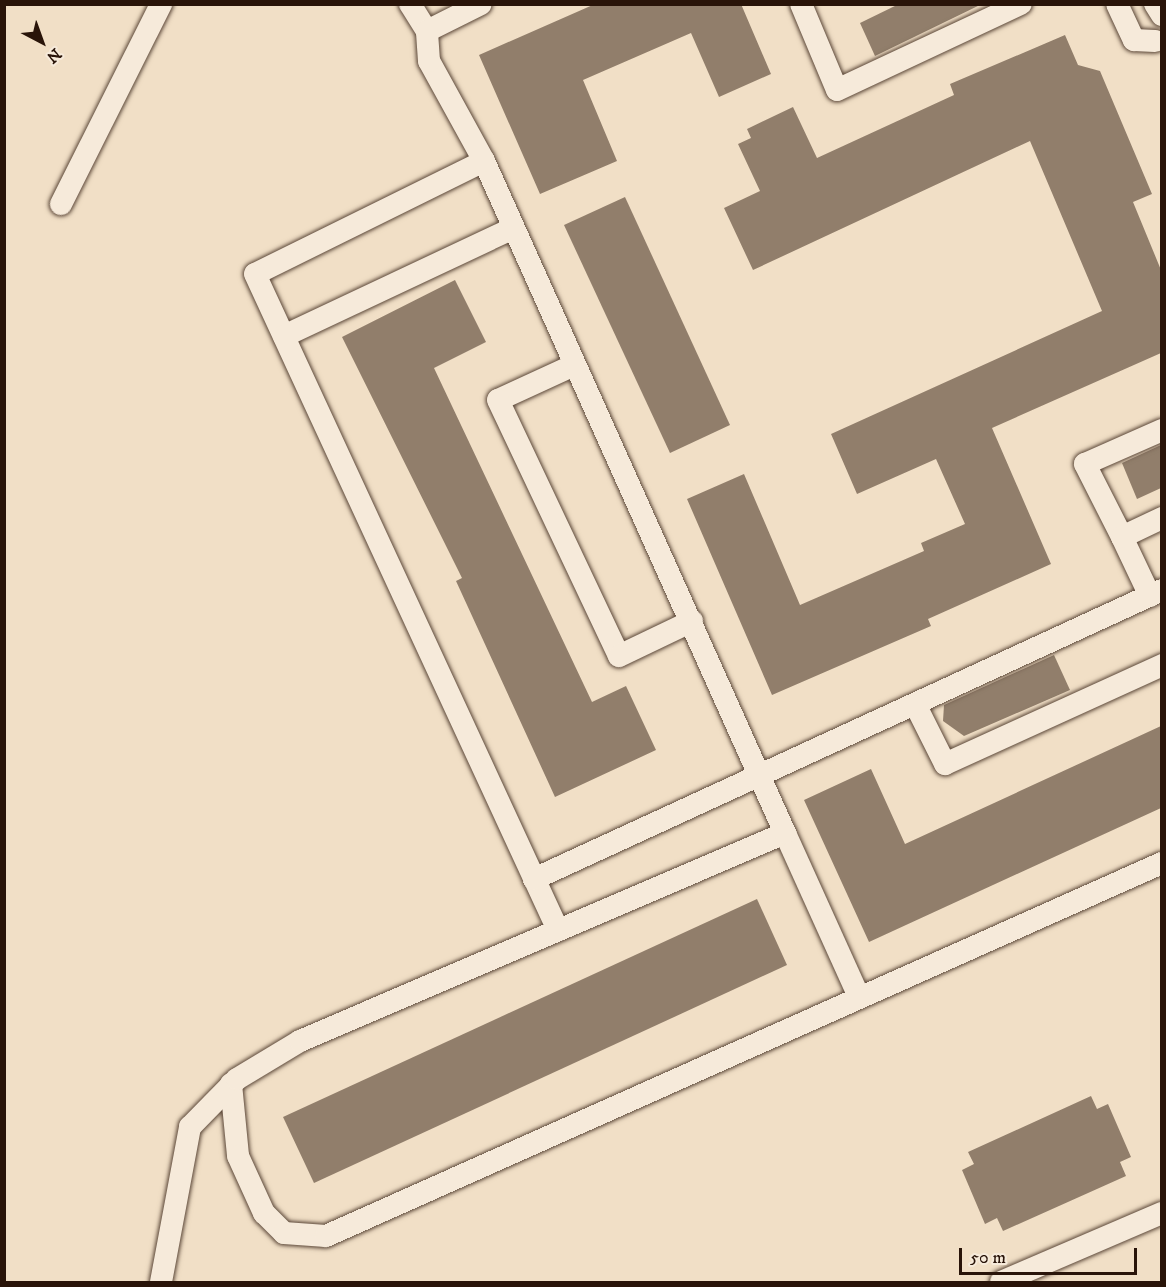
<!DOCTYPE html>
<html>
<head>
<meta charset="utf-8">
<style>
	body { margin:0 }
	#map { position:relative; width:1166px; height:1287px; overflow:hidden; background:#f1dfc6; font-family:"IM FELL DW Pica",serif }
	div>[style] { position:absolute }
	.building>* { inset:0; background:#917e6b }
	.roads { filter:drop-shadow(0 0 2px #5b4738) drop-shadow(0 0 2px #5b4738) }
	.minor>* { height:22px; margin:-11px; padding:0 11px; transform-origin:11px; border-radius:11px; background:#f6eada }
	span { translate:-50% -50%; white-space:nowrap; text-align:center; line-height:1.15; -webkit-text-stroke:6px #f6eada; paint-order:stroke }
	.frame { position:absolute; inset:0; border:6px solid #291409; pointer-events:none }
	.north { position:absolute; left:12px; top:12px; width:60px; height:60px; -webkit-text-stroke:4px #f6eada; paint-order:stroke; rotate:139deg; font-size:16px; font-weight:700; line-height:24px; text-align:center; color:#291409 }
	.north::after { content:''; display:block; margin:auto; width:21px; height:27px; background:#291409; clip-path:polygon(50% 0,100% 100%,50% 72%,0 100%) }
	.scale { position:absolute; left:959px; top:1248px; width:178px; height:27px; box-sizing:border-box; border:3px solid #291409; border-top:0; padding-left:8px; font-size:18px; line-height:21px; white-space:nowrap; color:#291409; -webkit-text-stroke:4px #f6eada; paint-order:stroke }
</style>
</head>
<body>
<div id="map">
	<div class="building">
		<div style="clip-path:polygon(595px 4px,741px 4px,771px 74px,719px 97px,691px 33px,583px 80px,617px 161px,540px 194px,479px 55px)"></div>
		<div style="clip-path:polygon(899px 4px,982px 4px,875px 56px,860px 23px)"></div>
		<div style="clip-path:polygon(1065px 35px,1078px 65px,1100px 71px,1152px 194px,1133px 202px,1161px 270px,1161px 353px,992px 428px,1051px 564px,928px 619px,931px 626px,772px 695px,687px 499px,744px 474px,800px 605px,924px 551px,921px 543px,965px 524px,936px 459px,857px 494px,831px 434px,1102px 311px,1030px 141px,753px 270px,724px 208px,760px 191px,738px 144px,751px 138px,747px 129px,793px 107px,817px 158px,954px 95px,950px 84px)"></div>
		<div style="clip-path:polygon(625px 197px,730px 425px,670px 453px,564px 225px)"></div>
		<div style="clip-path:polygon(455px 280px,486px 342px,434px 368px,592px 702px,626px 686px,656px 750px,555px 797px,456px 581px,462px 578px,342px 337px)"></div>
		<div style="clip-path:polygon(1161px 445px,1161px 488px,1137px 499px,1122px 463px)"></div>
		<div style="clip-path:polygon(1054px 655px,1070px 690px,964px 736px,943px 721px,944px 705px)"></div>
		<div style="clip-path:polygon(1161px 726px,1161px 808px,869px 942px,804px 800px,871px 769px,905px 844px)"></div>
		<div style="clip-path:polygon(757px 899px,787px 965px,314px 1183px,283px 1117px)"></div>
		<div style="clip-path:polygon(1091px 1096px,1097px 1109px,1108px 1104px,1131px 1157px,1120px 1162px,1126px 1176px,1003px 1231px,997px 1218px,985px 1224px,962px 1170px,974px 1164px,968px 1152px)"></div>
	</div>
	<div class="roads">
		<div class="minor">
			<div style="left:410px;top:4px;width:32px;rotate:58deg"></div>
			<div style="left:801px;top:4px;width:93px;rotate:67.3deg"></div>
			<div style="left:837px;top:90px;width:203px;rotate:-25.1deg"></div>
			<div style="left:1117px;top:4px;width:40px;rotate:65deg"></div>
			<div style="left:1134px;top:40px;width:21px;rotate:3deg"></div>
			<div style="left:1155px;top:4px;width:13px;rotate:58deg"></div>
			<div style="left:484px;top:161px;width:255px;rotate:153.7deg"></div>
			<div style="left:255px;top:274px;width:723px;rotate:65.21deg"></div>
			<div style="left:61px;top:204px;width:224px;rotate:-63.4deg"></div>
			<div style="left:284px;top:336px;width:253px;rotate:-25.2deg"></div>
			<div style="left:572px;top:366px;width:81px;rotate:155.3deg"></div>
			<div style="left:498px;top:400px;width:283px;rotate:64.7deg"></div>
			<div style="left:619px;top:656px;width:81px;rotate:-25.6deg"></div>
			<div style="left:1122px;top:537px;width:82px;rotate:-116.9deg"></div>
			<div style="left:1085px;top:464px;width:84px;rotate:-23.8deg"></div>
			<div style="left:1150px;top:596px;width:65px;rotate:-115.4deg"></div>
			<div style="left:1122px;top:537px;width:44px;rotate:-25.4deg"></div>
			<div style="left:916px;top:706px;width:65px;rotate:63.4deg"></div>
			<div style="left:945px;top:764px;width:239px;rotate:-24.5deg"></div>
			<div style="left:785px;top:833px;width:180px;rotate:65.7deg"></div>
			<div style="left:534px;top:879px;width:691px;rotate:-24.71deg"></div>
			<div style="left:231px;top:1084px;width:72px;rotate:84.4deg"></div>
			<div style="left:238px;top:1156px;width:63px;rotate:65.5deg"></div>
			<div style="left:264px;top:1213px;width:28px;rotate:45deg"></div>
			<div style="left:284px;top:1233px;width:42px;rotate:4.1deg"></div>
			<div style="left:326px;top:1236px;width:915px;rotate:-24.05deg"></div>
			<div style="left:161px;top:1282px;width:158px;rotate:-79.4deg"></div>
			<div style="left:190px;top:1127px;width:67px;rotate:-45.6deg"></div>
			<div style="left:237px;top:1079px;width:74px;rotate:-31.1deg"></div>
			<div style="left:300px;top:1041px;width:528px;rotate:-23.21deg"></div>
			<div style="left:785px;top:833px;width:736px;rotate:-114.13deg"></div>
			<div style="left:484px;top:161px;width:114px;rotate:-118.8deg"></div>
			<div style="left:429px;top:61px;width:30px;rotate:-94deg"></div>
			<div style="left:427px;top:31px;width:60px;rotate:-26.6deg"></div>
			<div style="left:1001px;top:1282px;width:175px;rotate:-23.2deg"></div>
		</div>
	</div>
	<div class="frame"></div>
	<div class="north">N</div>
	<div class="scale">50 m</div>
</div>
</body>
</html>
